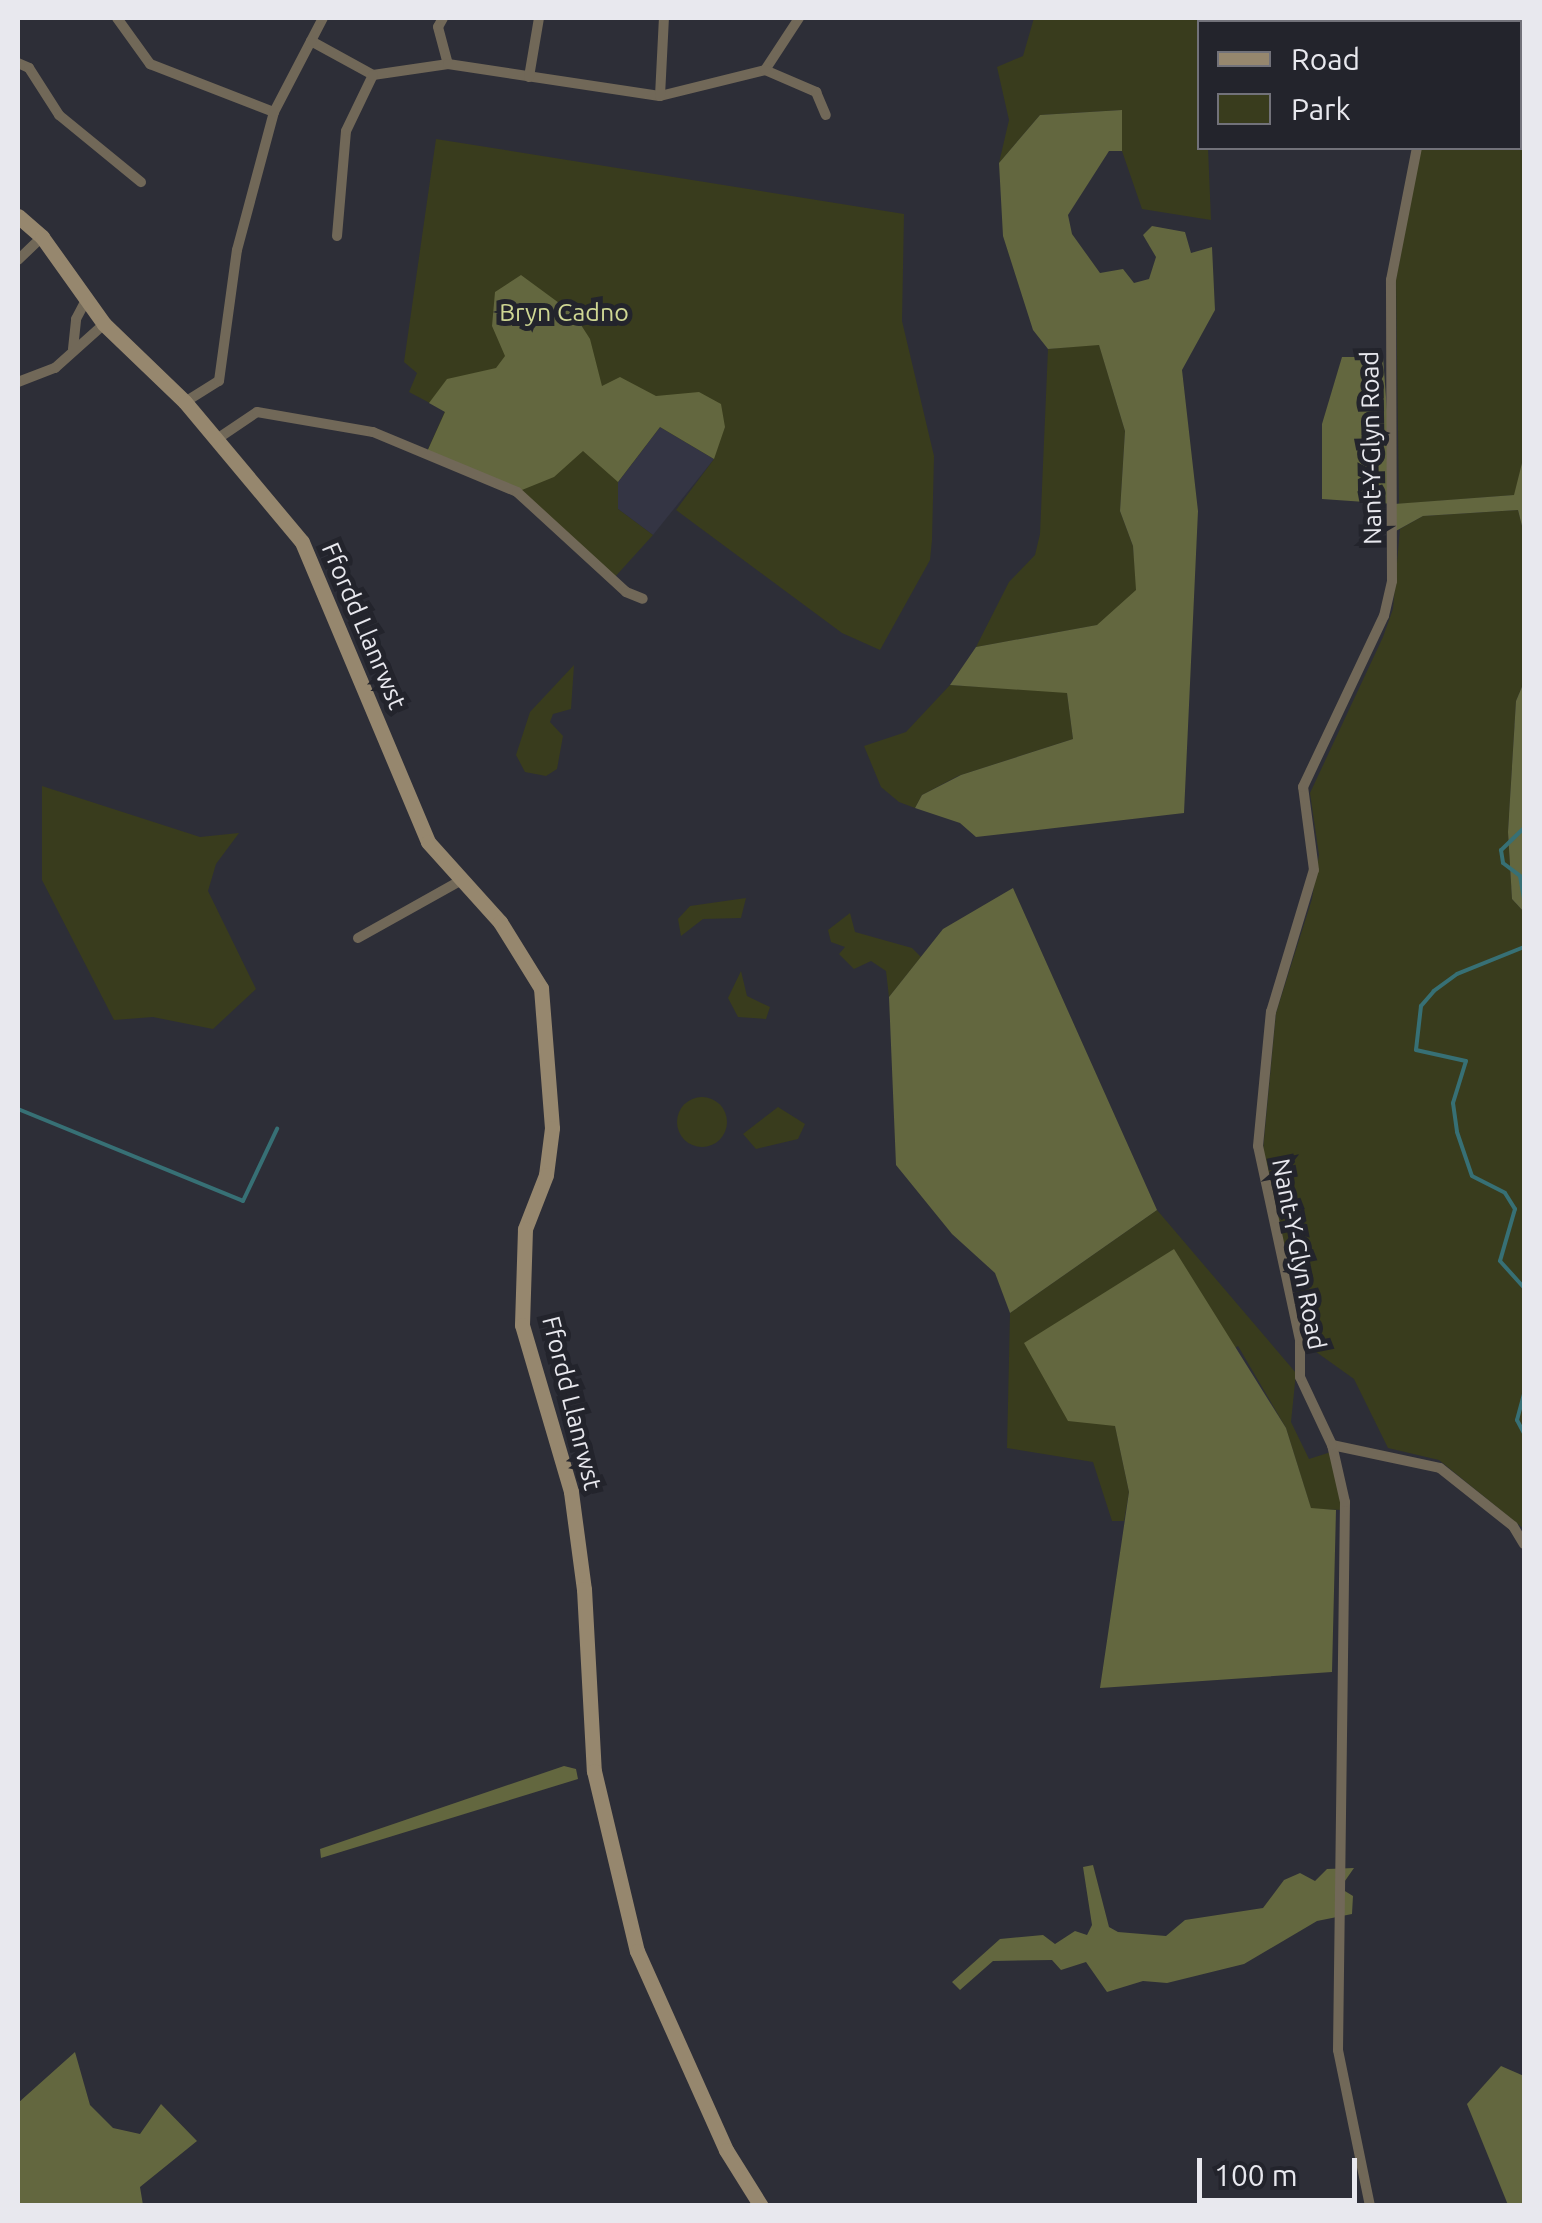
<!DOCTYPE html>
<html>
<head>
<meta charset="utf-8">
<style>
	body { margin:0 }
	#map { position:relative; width:1542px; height:2223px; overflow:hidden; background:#2d2e37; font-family:Ubuntu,sans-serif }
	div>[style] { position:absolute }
	.built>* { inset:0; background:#343544 }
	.green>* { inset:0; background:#393c1d }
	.round { border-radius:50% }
	.forest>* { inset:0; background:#63673f }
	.stream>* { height:4px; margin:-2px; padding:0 2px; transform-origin:2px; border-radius:2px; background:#377075 }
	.street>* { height:10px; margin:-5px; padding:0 5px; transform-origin:5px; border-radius:5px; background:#716858 }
	.secondary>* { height:15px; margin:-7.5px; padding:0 7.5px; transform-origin:7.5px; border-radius:7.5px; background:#96876e }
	span { translate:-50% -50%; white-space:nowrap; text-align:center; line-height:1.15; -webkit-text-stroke:10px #23242c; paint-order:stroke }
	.park-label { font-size:25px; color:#cfd793 }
	.street-label { font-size:25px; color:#e8e8ee }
	.frame { position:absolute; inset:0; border:20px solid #e8e8ee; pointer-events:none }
	.legend { position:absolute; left:1197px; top:20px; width:325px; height:130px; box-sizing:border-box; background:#23242c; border:2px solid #72727a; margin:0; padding:12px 18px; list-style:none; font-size:30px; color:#e8e8ee }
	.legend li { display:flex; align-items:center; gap:20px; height:50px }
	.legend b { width:50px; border:2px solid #72727a }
	.scale { position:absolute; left:1197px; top:2158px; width:160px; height:45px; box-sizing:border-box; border:5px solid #e8e8ee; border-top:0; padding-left:12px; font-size:30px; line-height:35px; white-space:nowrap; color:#e8e8ee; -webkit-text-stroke:8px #23242c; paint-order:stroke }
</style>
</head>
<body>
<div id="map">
	<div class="built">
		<div style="clip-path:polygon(660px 427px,714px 459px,653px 535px,618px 509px,618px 482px)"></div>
	</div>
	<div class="green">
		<div style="clip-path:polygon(1034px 18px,1204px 18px,1200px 148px,1208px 148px,1211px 220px,1142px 209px,1122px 151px,1122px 110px,1040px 115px,999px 163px,1009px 120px,997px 67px,1023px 56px)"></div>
		<div style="clip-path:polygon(1432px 18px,1524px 18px,1524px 455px,1515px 495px,1399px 504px,1396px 279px,1421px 148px,1520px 148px,1520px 22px)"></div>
		<div style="clip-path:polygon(436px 139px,904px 214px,902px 321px,934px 456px,932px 540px,930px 560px,880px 650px,842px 633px,676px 510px,714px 459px,660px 427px,618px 482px,618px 509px,653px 535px,614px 578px,517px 492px,426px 454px,445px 411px,409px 392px,417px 373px,404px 362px)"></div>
		<div style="clip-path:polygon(1099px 344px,1125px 431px,1120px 511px,1133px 546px,1137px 590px,1098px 625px,976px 647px,1009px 582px,1035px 555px,1040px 534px,1048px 349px)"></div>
		<div style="clip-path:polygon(1518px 510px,1524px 534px,1524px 682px,1516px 701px,1508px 832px,1512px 899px,1524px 912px,1524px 1529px,1439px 1460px,1388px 1448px,1354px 1379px,1305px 1344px,1263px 1150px,1276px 1013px,1312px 899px,1319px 855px,1310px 793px,1383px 637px,1393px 609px,1400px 529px,1423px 516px)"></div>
		<div style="clip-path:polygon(574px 665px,571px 709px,553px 714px,550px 722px,563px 736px,557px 769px,546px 776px,525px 772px,516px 755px,530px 712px)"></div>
		<div style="clip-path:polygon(950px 685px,1067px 692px,1073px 739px,958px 776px,922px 795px,915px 808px,899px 802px,881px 787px,864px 746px,906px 732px)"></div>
		<div style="clip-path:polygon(42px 786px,200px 837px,239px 833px,216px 864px,208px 891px,256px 989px,213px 1029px,153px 1017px,114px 1020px,42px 880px)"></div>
		<div style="clip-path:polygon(746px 898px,741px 918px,703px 919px,681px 936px,678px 919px,690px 906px)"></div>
		<div style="clip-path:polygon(850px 913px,855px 932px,912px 948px,921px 957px,889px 997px,886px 971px,871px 961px,854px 969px,839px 954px,845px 947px,831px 942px,828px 930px)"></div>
		<div style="clip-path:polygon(741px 971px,747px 996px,770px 1007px,766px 1019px,738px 1017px,728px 998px)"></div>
		<div class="round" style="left:677px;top:1097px;width:50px;height:50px"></div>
		<div style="clip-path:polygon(778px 1107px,805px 1124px,798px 1139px,756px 1149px,743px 1134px)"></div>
		<div style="clip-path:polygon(1157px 1210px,1296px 1373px,1291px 1422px,1309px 1459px,1334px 1451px,1345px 1510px,1311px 1509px,1286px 1428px,1238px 1346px,1115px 1425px,1129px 1492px,1124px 1521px,1112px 1521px,1093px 1462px,1007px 1448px,1010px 1313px)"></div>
	</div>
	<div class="forest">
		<div style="clip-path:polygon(1122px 110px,1122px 151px,1109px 151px,1068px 215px,1072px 234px,1100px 273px,1123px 269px,1134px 283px,1149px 279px,1156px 257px,1143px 235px,1152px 226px,1185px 232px,1191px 253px,1212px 247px,1215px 310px,1182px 370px,1198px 511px,1184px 813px,976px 837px,960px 823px,915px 808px,922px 795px,961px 775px,1073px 739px,1067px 693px,950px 685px,976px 647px,1097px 625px,1136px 590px,1133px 546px,1120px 511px,1125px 431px,1099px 345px,1048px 349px,1033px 330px,1003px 236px,999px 163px,1040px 115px)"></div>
		<div style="clip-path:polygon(521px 275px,574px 314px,590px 339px,602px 386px,620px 377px,656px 396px,699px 392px,721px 404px,725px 427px,714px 459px,660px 427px,618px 482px,583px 451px,554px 477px,517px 492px,426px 454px,445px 412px,429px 403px,447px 379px,496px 368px,505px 356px,492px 326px,495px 292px)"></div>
		<div style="clip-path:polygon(1342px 357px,1383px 357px,1394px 504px,1514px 495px,1524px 455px,1524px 534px,1518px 510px,1423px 516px,1394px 532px,1394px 504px,1322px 499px,1322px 424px)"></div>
		<div style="clip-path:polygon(1524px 682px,1524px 912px,1512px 899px,1508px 832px,1516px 701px)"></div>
		<div style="clip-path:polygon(1013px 888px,1157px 1210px,1010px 1313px,995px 1273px,952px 1234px,896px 1165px,889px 997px,943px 929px)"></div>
		<div style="clip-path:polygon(1174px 1249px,1286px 1428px,1311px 1508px,1336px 1510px,1332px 1672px,1100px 1688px,1129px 1492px,1115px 1426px,1068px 1421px,1024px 1343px)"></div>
		<div style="clip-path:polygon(564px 1766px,576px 1769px,578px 1779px,321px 1858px,320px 1849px)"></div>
		<div style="clip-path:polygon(1093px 1865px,1109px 1927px,1118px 1932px,1166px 1936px,1185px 1920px,1263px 1908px,1284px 1880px,1300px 1873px,1315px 1881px,1327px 1869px,1354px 1868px,1340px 1888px,1353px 1896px,1352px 1914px,1317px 1921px,1244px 1964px,1167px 1983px,1143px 1981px,1107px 1992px,1086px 1962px,1061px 1970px,1052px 1960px,993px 1961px,960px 1990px,952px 1982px,1000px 1939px,1043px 1935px,1055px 1944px,1075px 1931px,1087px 1935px,1092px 1925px,1083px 1867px)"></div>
		<div style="clip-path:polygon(75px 2052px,90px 2105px,113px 2128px,140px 2134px,161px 2104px,197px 2141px,140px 2187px,143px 2205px,18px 2205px,18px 2103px)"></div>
		<div style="clip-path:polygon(1501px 2066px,1524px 2076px,1524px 2205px,1508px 2205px,1467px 2104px)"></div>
	</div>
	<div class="stream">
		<div style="left:1524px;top:828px;width:32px;rotate:136deg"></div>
		<div style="left:1501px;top:850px;width:13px;rotate:81deg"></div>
		<div style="left:1503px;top:863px;width:21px;rotate:37deg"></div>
		<div style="left:1520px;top:876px;width:22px;rotate:80deg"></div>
		<div style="left:1524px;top:947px;width:72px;rotate:158.1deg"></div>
		<div style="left:1457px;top:974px;width:29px;rotate:144deg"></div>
		<div style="left:1434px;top:991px;width:20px;rotate:131deg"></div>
		<div style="left:1421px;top:1006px;width:44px;rotate:96.5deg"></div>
		<div style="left:1416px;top:1050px;width:51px;rotate:12.4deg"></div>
		<div style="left:1466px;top:1061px;width:44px;rotate:107.2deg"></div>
		<div style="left:1453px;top:1103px;width:29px;rotate:82deg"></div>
		<div style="left:1457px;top:1132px;width:46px;rotate:71.2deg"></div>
		<div style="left:1472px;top:1176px;width:37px;rotate:27deg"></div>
		<div style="left:1505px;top:1193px;width:19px;rotate:58deg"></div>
		<div style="left:1515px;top:1209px;width:54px;rotate:106.1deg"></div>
		<div style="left:1500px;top:1261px;width:36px;rotate:48deg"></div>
		<div style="left:18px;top:1109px;width:243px;rotate:22.2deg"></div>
		<div style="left:243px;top:1201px;width:80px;rotate:-64.7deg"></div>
		<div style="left:1524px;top:1394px;width:27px;rotate:105deg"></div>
		<div style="left:1517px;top:1420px;width:15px;rotate:62deg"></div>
	</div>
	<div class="street">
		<div style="left:117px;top:18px;width:57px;rotate:54.3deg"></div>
		<div style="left:150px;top:64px;width:133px;rotate:21.2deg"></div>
		<div style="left:443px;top:18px;width:10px;rotate:119deg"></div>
		<div style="left:438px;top:27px;width:38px;rotate:75deg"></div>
		<div style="left:1425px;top:18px;width:4px;rotate:90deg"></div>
		<div style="left:311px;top:41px;width:71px;rotate:28.7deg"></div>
		<div style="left:373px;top:75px;width:76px;rotate:-8.3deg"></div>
		<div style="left:448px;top:64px;width:214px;rotate:8.6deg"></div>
		<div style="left:660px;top:96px;width:108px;rotate:-13.9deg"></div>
		<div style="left:765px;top:70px;width:62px;rotate:-56.8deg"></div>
		<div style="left:18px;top:63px;width:12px;rotate:24deg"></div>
		<div style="left:29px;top:68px;width:56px;rotate:57.4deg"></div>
		<div style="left:59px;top:115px;width:106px;rotate:39.3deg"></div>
		<div style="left:765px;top:70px;width:56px;rotate:23.3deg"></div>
		<div style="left:816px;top:92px;width:25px;rotate:67deg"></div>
		<div style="left:529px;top:77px;width:60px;rotate:-80.4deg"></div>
		<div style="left:660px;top:96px;width:78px;rotate:-87.1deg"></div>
		<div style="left:337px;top:236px;width:105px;rotate:-85.1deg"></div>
		<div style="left:346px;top:131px;width:62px;rotate:-64.3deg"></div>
		<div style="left:18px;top:260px;width:33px;rotate:-44deg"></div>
		<div style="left:73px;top:349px;width:30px;rotate:-84deg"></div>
		<div style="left:76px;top:319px;width:21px;rotate:-62deg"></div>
		<div style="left:18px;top:382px;width:40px;rotate:-21deg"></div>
		<div style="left:55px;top:368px;width:66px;rotate:-41.9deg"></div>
		<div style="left:185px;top:402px;width:40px;rotate:-32deg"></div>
		<div style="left:219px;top:381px;width:132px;rotate:-82.2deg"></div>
		<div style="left:237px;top:250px;width:143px;rotate:-75deg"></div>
		<div style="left:274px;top:112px;width:106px;rotate:-62.5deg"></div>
		<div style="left:217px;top:439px;width:48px;rotate:-34deg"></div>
		<div style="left:257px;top:412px;width:118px;rotate:9.8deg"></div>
		<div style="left:373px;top:432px;width:156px;rotate:22.6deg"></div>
		<div style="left:517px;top:492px;width:148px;rotate:42.5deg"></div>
		<div style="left:626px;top:592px;width:18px;rotate:22deg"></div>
		<div style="left:358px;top:938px;width:117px;rotate:-29.2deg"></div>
		<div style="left:1332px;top:1445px;width:110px;rotate:12deg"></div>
		<div style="left:1440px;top:1468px;width:93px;rotate:38.5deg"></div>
		<div style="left:1513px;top:1526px;width:21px;rotate:59deg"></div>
		<div style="left:1370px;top:2206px;width:159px;rotate:-101.6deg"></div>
		<div style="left:1338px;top:2050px;width:548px;rotate:-89.27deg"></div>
		<div style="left:1345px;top:1502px;width:58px;rotate:-102.8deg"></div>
		<div style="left:1332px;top:1445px;width:75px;rotate:-115.2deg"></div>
		<div style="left:1300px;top:1377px;width:37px;rotate:-90deg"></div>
		<div style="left:1300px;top:1340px;width:198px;rotate:-102.2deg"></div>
		<div style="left:1258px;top:1146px;width:135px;rotate:-84.5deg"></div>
		<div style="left:1271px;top:1012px;width:148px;rotate:-73.2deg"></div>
		<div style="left:1314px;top:870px;width:84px;rotate:-97.5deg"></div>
		<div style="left:1303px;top:787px;width:189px;rotate:-64.7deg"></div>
		<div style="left:1384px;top:616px;width:36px;rotate:-77deg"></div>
		<div style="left:1392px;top:581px;width:301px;rotate:-90.2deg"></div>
		<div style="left:1391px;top:280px;width:135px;rotate:-78.9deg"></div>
	</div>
	<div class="secondary">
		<div style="left:18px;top:216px;width:32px;rotate:41deg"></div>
		<div style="left:42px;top:237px;width:107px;rotate:54.5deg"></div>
		<div style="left:104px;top:324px;width:112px;rotate:43.9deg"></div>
		<div style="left:185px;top:402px;width:182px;rotate:50.1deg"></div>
		<div style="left:302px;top:542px;width:325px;rotate:67.2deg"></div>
		<div style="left:428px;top:842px;width:108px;rotate:48deg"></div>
		<div style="left:500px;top:922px;width:78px;rotate:58.2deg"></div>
		<div style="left:541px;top:988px;width:140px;rotate:85.5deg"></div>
		<div style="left:552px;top:1128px;width:47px;rotate:97.3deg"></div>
		<div style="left:546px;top:1175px;width:58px;rotate:111.3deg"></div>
		<div style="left:525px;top:1229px;width:96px;rotate:91.8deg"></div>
		<div style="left:522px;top:1325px;width:174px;rotate:73.6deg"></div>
		<div style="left:571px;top:1492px;width:98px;rotate:82.4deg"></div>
		<div style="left:584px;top:1589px;width:182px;rotate:86.9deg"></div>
		<div style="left:594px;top:1771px;width:185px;rotate:76.6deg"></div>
		<div style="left:637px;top:1951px;width:218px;rotate:65.9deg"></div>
		<div style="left:726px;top:2150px;width:66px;rotate:58deg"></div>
	</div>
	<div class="park-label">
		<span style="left:564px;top:312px">Bryn Cadno</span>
	</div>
	<div class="street-label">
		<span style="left:1371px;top:448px;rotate:-91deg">Nant-Y-Glyn Road</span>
		<span style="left:364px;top:626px;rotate:67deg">Ffordd Llanrwst</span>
		<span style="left:1299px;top:1254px;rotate:79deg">Nant-Y-Glyn Road</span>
		<span style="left:572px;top:1403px;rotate:76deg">Ffordd Llanrwst</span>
	</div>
	<div class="frame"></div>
	<ul class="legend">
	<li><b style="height:12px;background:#96876e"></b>Road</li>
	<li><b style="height:28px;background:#393c1d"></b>Park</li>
	</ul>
	<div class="scale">100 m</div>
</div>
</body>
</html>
